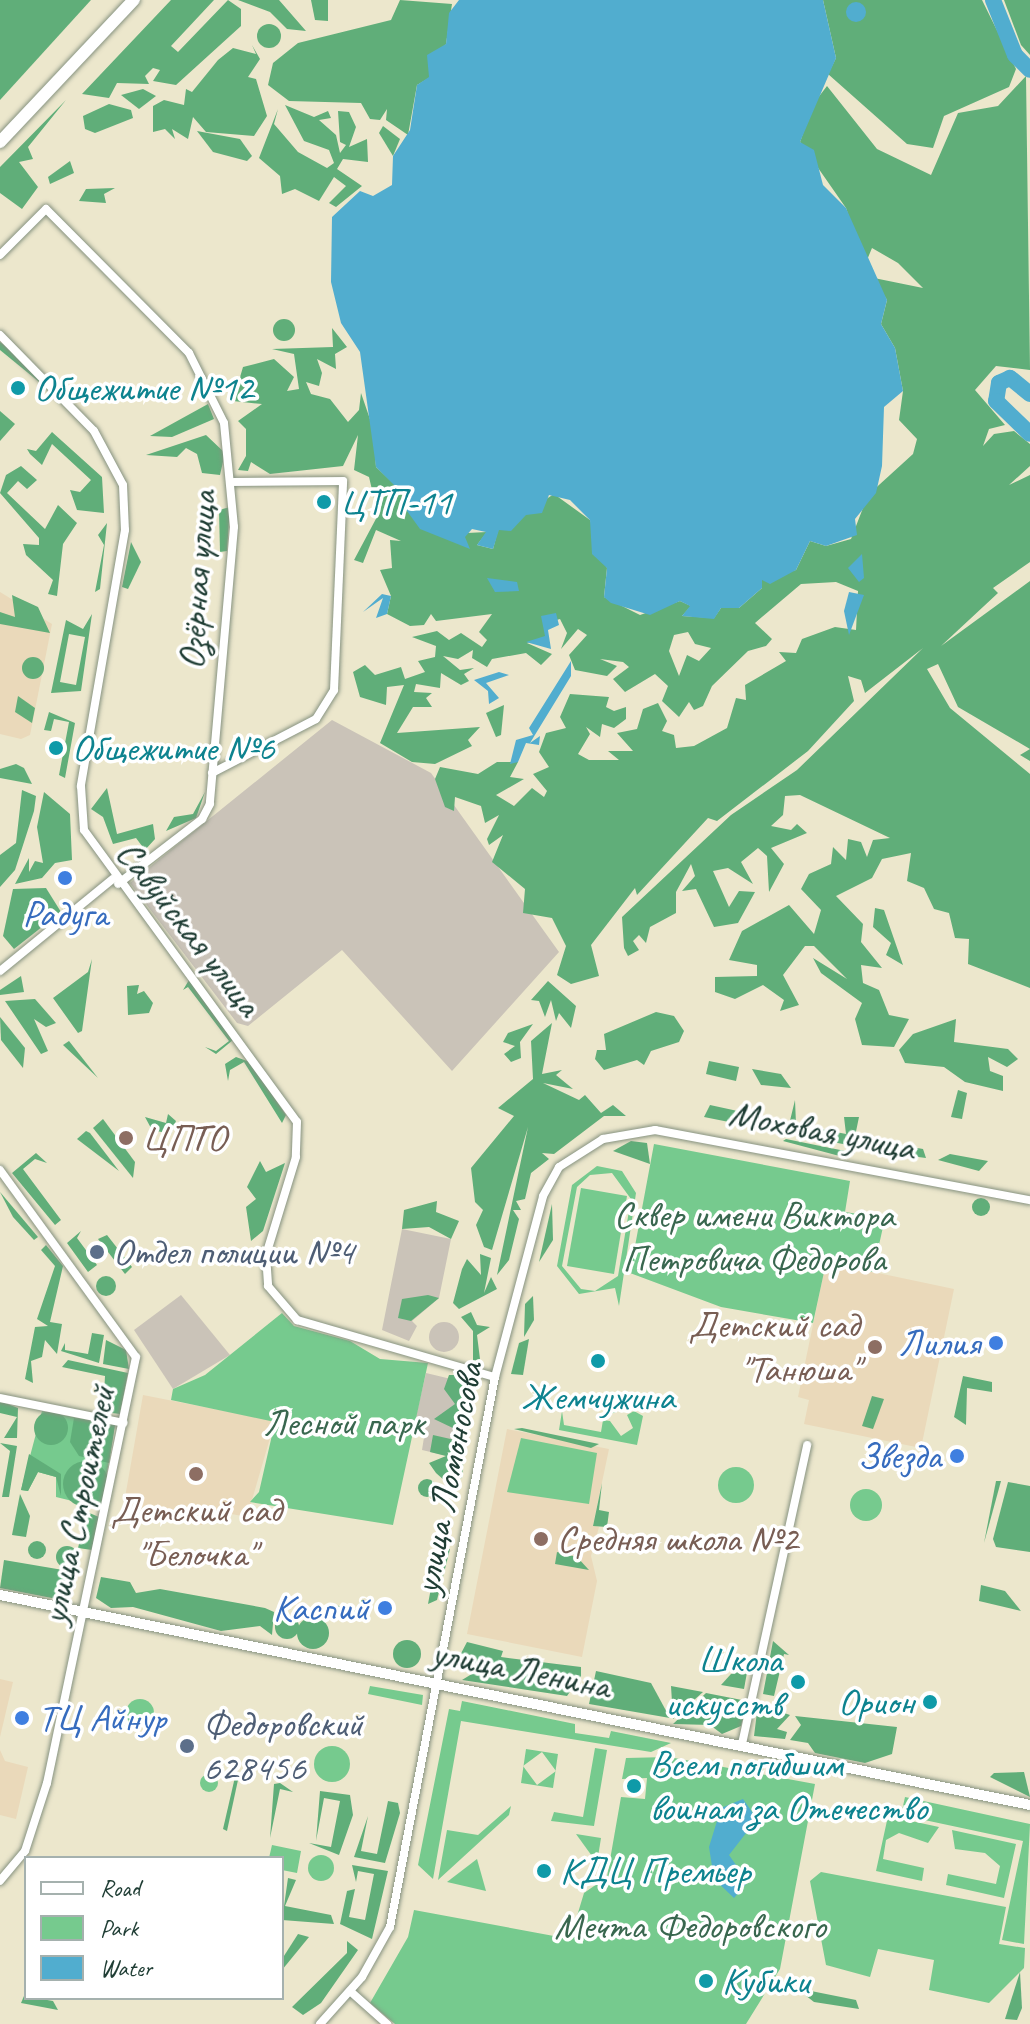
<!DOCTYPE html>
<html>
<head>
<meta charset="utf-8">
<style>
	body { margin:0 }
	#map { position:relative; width:1030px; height:2024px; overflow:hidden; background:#ece7cc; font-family:Caveat,sans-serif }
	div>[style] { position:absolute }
	.built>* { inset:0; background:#ead9ba }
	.industrial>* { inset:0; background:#cac3b8 }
	.round { border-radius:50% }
	.green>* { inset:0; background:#76ca8e }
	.forest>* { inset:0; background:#60ae79 }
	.water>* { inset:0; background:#51adcf }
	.river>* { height:16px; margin:-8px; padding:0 8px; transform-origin:8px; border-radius:8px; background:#51adcf }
	.roads { filter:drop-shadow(0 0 2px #869280) drop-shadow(0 0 2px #869280) }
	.minor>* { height:8px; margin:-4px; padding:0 4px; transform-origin:4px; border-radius:4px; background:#fff }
	.tertiary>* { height:10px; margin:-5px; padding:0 5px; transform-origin:5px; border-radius:5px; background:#fff }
	.secondary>* { height:12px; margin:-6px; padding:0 6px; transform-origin:6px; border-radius:6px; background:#fff }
	.dots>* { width:22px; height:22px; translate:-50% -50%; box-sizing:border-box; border:4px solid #fff; border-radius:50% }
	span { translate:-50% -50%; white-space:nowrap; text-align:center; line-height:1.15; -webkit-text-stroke:7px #fff; paint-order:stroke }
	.culture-label { font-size:38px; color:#0d838f }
	.left { translate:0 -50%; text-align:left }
	.right { translate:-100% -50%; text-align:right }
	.street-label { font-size:38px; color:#1f3d34 }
	.shop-label { font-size:38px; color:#366cbe }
	.education-label { font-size:38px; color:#785e54 }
	.park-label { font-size:38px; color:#39674f }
	.service-label { font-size:38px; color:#4e5e75 }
	.legend { position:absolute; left:24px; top:1856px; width:260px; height:144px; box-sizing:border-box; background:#fff; border:2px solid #a5b1ae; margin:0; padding:10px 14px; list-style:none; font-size:24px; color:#1f3d34 }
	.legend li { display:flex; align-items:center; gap:16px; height:40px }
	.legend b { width:40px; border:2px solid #a5b1ae }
</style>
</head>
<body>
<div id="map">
	<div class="built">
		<div style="clip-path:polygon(0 592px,52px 624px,30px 735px,21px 739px,0 734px)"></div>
		<div style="clip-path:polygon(826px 1262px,954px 1289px,921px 1448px,804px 1424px,809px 1400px,798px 1397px)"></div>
		<div style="clip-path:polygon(143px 1395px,275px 1421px,247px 1517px,216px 1511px,202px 1525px,123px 1509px)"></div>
		<div style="clip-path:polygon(507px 1429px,609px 1449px,593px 1525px,599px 1527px,591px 1556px,597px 1581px,582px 1657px,467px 1634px)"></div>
		<div style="clip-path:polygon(0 1679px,13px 1682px,0 1737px)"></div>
		<div style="clip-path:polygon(0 1750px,5px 1761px,28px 1767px,16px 1819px,0 1815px)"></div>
	</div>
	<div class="industrial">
		<div style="clip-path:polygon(332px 720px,431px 773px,559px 952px,452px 1071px,342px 950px,248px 1026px,237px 1023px,130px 883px)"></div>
		<div style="clip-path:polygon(402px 1229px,451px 1239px,439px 1298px,412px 1321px,417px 1326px,409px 1341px,382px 1330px)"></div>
		<div style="clip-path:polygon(181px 1295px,230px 1355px,173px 1389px,134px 1330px)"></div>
		<div class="round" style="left:429px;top:1322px;width:30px;height:30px"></div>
		<div style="clip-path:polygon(426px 1373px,451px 1379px,462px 1398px,452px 1457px,422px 1450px,425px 1431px,413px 1429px)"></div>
	</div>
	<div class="green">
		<div style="clip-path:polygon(654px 1144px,850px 1181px,845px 1212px,885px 1218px,873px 1272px,826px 1263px,813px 1323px,721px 1307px,630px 1273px)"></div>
		<div style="clip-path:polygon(evenodd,597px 1166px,622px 1171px,636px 1193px,619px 1306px,615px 1288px,579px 1294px,557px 1266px,572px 1185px,597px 1166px,612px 1173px,631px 1199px,618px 1276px,595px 1291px,581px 1289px,562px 1266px,577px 1187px,590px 1175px,612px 1173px)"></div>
		<div style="clip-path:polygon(581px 1188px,627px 1196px,614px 1274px,567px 1266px)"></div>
		<div style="clip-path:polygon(282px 1313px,294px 1326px,350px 1341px,380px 1359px,428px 1363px,393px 1525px,250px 1502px,259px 1492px,275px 1422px,171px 1400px,173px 1389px,205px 1375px)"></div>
		<div style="clip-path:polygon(590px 1399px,625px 1407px,625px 1408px,604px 1417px,606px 1405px,589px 1404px)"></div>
		<div style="clip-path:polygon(42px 1411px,115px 1425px,101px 1508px,56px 1497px,56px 1477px,38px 1472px,28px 1491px,21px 1490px)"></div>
		<div style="clip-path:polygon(562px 1411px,564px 1425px,601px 1432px,603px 1420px,610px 1421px,621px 1436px,633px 1428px,627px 1415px,634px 1411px,643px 1416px,637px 1445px,559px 1430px)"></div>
		<div style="clip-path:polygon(521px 1438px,597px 1453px,589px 1504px,507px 1492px)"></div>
		<div class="round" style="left:718px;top:1467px;width:36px;height:36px"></div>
		<div class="round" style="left:850px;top:1489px;width:32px;height:32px"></div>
		<div style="clip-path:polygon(370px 1686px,423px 1695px,422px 1705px,368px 1694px)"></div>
		<div class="round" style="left:126px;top:1699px;width:28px;height:28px"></div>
		<div style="clip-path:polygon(462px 1701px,575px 1724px,575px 1733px,609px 1738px,611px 1731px,671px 1743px,651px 1752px,461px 1721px,433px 1879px,418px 1865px,449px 1709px,460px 1711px)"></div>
		<div class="round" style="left:314px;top:1746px;width:36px;height:36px"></div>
		<div style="clip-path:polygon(595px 1748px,607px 1750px,594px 1826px,551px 1821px,554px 1812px,583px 1817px)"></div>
		<div style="clip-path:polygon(evenodd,526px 1749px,558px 1754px,553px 1788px,521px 1783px,526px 1749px,542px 1752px,556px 1771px,537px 1785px,523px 1766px,542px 1752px)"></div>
		<div style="clip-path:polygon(669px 1757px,815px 1784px,780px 1969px,746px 2024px,395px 2024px,370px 2003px,408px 1937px,414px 1910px,570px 1939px,584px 1893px,607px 1877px,621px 1797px,645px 1799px,647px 1778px,622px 1779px,626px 1758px)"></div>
		<div class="round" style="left:200px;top:1774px;width:18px;height:18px"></div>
		<div style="clip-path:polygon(905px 1797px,1030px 1824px,1024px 1944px,1002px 1940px,1023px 1841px,901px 1815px)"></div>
		<div style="clip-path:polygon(511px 1806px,509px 1815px,438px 1880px,447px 1830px,478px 1835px)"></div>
		<div style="clip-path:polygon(888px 1816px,939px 1827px,928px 1843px,899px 1833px,886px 1840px,883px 1859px,924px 1868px,922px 1881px,876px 1871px)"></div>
		<div style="clip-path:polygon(952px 1830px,1016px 1844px,1004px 1898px,946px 1885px,948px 1874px,996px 1884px,1000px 1866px,985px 1853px,955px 1849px)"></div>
		<div style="clip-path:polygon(576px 1834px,601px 1838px,597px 1863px)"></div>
		<div style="clip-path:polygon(272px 1845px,301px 1851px,297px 1873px,282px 1870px,282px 1858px,269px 1858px)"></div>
		<div class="round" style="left:308px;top:1855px;width:26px;height:26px"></div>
		<div style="clip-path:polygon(477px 1859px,486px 1891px,447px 1882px)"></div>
		<div style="clip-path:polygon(821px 1872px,1006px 1907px,999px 1944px,1025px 1948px,1024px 1968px,989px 2003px,929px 1990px,934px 1960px,878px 1949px,870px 1977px,826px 1965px,810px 1881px)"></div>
	</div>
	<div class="forest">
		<div style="clip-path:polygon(0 0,91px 0,0 100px)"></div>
		<div style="clip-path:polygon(171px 0,214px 0,171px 46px,178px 52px,228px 0,241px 9px,241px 26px,176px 85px,153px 81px,160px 70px,153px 68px,145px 76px,149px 84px,117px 83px,109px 98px,82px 94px)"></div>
		<div style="clip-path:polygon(238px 0,279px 0,306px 31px,287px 29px,270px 12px)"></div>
		<div style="clip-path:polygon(311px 0,328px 0,328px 21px,315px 20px)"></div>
		<div style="clip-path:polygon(400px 0,452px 4px,446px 44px,429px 78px,417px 85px,408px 135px,386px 120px,387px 109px,380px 120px,370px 119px,361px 103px,289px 101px,268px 85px,273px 63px,298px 43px,391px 20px)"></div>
		<div style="clip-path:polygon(823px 0,982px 0,1016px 69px,1009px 87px,944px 116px,933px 148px,907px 144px,828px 74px,836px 58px)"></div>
		<div style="clip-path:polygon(1004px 0,1030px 0,1030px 55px,1021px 45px)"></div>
		<div class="round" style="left:257px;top:24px;width:24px;height:24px"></div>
		<div style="clip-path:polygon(252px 45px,260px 59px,248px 77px,256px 79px,267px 116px,254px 136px,206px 132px,193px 117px,188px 139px,172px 129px,175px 139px,165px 129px,153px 132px,153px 106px,164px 100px,184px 105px,186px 89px,192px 92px,218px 60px,233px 48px,256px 54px)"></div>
		<div style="clip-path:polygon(evenodd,1026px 76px,1030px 370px,996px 366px,975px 390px,1005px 425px,989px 429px,983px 446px,994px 434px,1014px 431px,1030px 444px,1030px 466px,1009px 485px,1030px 475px,1030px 562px,993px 588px,998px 593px,941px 646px,1030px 581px,1030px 761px,1020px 755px,1030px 749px,958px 707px,938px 664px,927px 669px,950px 708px,1030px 774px,1030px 988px,968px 964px,969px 939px,955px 938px,949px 913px,934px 909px,924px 888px,907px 881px,911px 853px,882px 859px,872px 878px,836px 896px,863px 924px,861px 942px,882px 968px,861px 965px,863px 983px,879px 990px,889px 1015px,909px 1019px,894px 1047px,862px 1045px,855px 1019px,862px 1003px,821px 973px,813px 958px,847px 979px,814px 946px,805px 946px,783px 975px,799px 1005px,780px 1011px,784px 1000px,763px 985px,735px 999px,715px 992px,715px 977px,757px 976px,757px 965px,729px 960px,742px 931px,789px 905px,814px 934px,821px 910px,801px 889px,809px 874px,831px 864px,833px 847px,846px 860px,848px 839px,861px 842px,867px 857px,873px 840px,890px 838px,800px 795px,785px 796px,783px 815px,771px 826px,791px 830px,797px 824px,807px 833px,771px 848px,784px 864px,769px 892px,767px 856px,758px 848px,741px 862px,753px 884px,728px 868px,713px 871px,729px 907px,739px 891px,755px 892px,738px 923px,714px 927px,696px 889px,682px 891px,695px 876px,691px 864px,676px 892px,676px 913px,650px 927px,646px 943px,639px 935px,633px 941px,639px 950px,628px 956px,624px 948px,622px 917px,731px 815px,797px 770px,923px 648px,865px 693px,861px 680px,848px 676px,854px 701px,808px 751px,717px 821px,708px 818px,637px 895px,635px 888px,591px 945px,599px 976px,571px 984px,557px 975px,566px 946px,552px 918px,523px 913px,525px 889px,492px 862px,503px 835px,489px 845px,487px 839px,499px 815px,485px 823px,481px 806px,455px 797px,454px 811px,445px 807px,435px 779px,440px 767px,478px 774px,497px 762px,518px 762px,510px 777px,524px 779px,496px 795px,514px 806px,532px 788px,544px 797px,547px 791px,533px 774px,549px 767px,539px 752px,546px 733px,566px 728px,560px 717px,570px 694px,609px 697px,606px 707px,614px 711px,626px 707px,626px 719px,614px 728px,602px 724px,600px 737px,586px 727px,590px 734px,578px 754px,589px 760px,619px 760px,608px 751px,633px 751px,617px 733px,637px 729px,643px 709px,658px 703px,667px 721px,662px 731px,674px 735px,676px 748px,694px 746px,727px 728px,736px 698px,746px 700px,745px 685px,786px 661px,779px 652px,796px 653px,802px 639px,835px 627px,856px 630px,858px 591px,836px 582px,801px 584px,755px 623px,772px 639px,766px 646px,748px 651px,712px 686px,703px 706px,694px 710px,689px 702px,679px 717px,662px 701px,668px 686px,655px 674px,625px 692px,613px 679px,629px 667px,623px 662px,600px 659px,617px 666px,607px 676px,575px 670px,569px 655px,587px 635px,578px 629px,561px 649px,567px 633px,560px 619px,546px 623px,545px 637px,527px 643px,552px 654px,541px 665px,526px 653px,492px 659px,487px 667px,472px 658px,473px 650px,458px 659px,443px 656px,460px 670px,474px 668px,464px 674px,469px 681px,461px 685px,441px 673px,440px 688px,416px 684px,414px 692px,432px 693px,426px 698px,432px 707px,413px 707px,397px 733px,480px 727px,468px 740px,472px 746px,435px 764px,412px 762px,380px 743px,404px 685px,387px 687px,386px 705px,360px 697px,353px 672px,365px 665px,375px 675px,401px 667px,405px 679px,425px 672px,418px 661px,435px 657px,436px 646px,412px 637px,437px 631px,449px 640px,461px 633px,482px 647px,487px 640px,479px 632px,492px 614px,436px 621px,431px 614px,424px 625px,410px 626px,387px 614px,391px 596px,380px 570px,392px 568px,390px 540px,401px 541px,376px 530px,363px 563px,354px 560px,378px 515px,369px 477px,354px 470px,358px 435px,343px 466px,270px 474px,251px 462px,248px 471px,238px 470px,246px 456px,246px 429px,238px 421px,262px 404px,233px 401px,243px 367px,274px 359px,294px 377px,287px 391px,299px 389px,294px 354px,272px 349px,333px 347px,332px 328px,347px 347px,335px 354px,336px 369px,317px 359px,322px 373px,319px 386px,306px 382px,311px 394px,330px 399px,348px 422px,359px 410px,361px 393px,373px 428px,376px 467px,447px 534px,487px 532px,477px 545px,493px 549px,498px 530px,554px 494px,590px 520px,607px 568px,604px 597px,640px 615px,680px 601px,691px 606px,682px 616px,714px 618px,721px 608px,739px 608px,762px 588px,761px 579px,796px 570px,810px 541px,826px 546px,851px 539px,868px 495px,913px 454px,917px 439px,899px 420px,903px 391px,895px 348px,881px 324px,887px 300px,874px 278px,923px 288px,898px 263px,872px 248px,867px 260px,860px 250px,846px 208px,800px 142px,814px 103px,827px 86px,877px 149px,931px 175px,958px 113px,998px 106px,1026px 76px,688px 632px,695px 644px,711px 648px,699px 661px,687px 655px,679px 676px,669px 651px,674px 635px,688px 632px)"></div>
		<div style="clip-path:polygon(143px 89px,156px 96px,139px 109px,121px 95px)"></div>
		<div style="clip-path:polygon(66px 100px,28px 147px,33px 159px,19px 162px,38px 187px,22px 209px,0 193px,0 167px)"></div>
		<div style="clip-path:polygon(109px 104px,131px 110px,133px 118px,95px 133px,85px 129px,83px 116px)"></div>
		<div style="clip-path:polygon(285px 105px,314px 117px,328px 111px,331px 118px,319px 120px,336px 135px,340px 153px,346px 145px,340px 142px,338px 111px,349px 112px,356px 127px,349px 147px,367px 139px,368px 162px,343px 159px,337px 169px,362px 186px,336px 207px,329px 203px,346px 186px,334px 177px,319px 201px,295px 189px,282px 194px,280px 176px,259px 158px,278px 109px,274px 124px,298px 152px,327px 168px,334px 163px,329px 150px,304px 141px)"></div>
		<div style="clip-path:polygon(383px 126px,400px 139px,393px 156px,379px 133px)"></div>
		<div style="clip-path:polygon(197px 131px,240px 139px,252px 156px,247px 161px,213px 152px)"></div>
		<div style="clip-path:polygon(70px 161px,74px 173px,50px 184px,48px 177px)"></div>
		<div style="clip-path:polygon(115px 188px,104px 194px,106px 203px,79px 201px,86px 189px)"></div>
		<div class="round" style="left:273px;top:319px;width:22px;height:22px"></div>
		<div style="clip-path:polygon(0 342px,8px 348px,49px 390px,0 350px)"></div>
		<div style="clip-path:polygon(208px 404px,214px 419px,172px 437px,150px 436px)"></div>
		<div style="clip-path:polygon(0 411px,15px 424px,0 441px)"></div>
		<div style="clip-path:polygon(52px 432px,102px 477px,104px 513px,77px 510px,70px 490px,80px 492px,91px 480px,52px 444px,42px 465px,30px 454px,27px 449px,36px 451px)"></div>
		<div style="clip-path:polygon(206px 435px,225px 453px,220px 475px,202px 473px,197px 454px,186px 448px,177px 457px,146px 455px)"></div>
		<div style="clip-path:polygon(21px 466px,37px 480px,27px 489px,18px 481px,7px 493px,45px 529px,58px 505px,77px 523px,63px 544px,57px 596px,48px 594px,53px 580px,26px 555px,23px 544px,39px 545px,39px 538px,0 493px,6px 475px)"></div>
		<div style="clip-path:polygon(230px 507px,227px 551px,220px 552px,219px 510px)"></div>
		<div style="clip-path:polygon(107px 523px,100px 589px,95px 592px,104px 545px,98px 535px)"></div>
		<div style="clip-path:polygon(131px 542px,141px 562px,128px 589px,122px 587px)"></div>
		<div style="clip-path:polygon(12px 595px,38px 607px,50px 633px,0 624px,0 612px,15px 617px)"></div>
		<div style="clip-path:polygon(evenodd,92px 614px,81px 691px,51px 693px,66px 620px,83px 629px,92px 614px,69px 634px,85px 637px,76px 685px,60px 682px,69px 634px)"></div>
		<div class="round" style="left:22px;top:657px;width:22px;height:22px"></div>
		<div style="clip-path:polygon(18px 696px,35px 708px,32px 723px,15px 712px)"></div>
		<div style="clip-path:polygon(504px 705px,501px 735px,496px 737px,486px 713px)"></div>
		<div style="clip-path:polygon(49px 712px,75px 723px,65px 778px,59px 775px,69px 722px,54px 719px,51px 731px,44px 730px)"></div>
		<div style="clip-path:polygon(16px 764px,24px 768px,32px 784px,0 778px,0 769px)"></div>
		<div style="clip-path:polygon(107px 788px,117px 834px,153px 824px,155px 839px,145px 850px,136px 838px,113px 844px,103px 817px,91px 809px)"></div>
		<div style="clip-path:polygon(22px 790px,36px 796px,34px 811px,15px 870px,0 887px,0 855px,16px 843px)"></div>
		<div style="clip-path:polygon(44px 792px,70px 814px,72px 860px,55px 863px,42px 878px,15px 884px,29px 858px,29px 872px,35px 861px,43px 863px,37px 827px)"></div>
		<div style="clip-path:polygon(205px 792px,196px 818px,166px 831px,174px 817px,193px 814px)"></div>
		<div style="clip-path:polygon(46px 888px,61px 912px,14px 949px,3px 936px,13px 889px)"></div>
		<div style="clip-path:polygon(875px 908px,884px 910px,903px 965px,886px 955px,891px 943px,873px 927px)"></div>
		<div style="clip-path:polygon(92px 959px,82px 1031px,78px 1033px,53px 998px,88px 972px)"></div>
		<div style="clip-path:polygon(21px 976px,24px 992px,0 995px,0 990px)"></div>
		<div style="clip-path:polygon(189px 980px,233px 1040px,216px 1054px,205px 1047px,216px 1051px,229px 1041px,188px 987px,183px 990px)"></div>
		<div style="clip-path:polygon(548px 981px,576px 1006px,571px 1028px,559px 1013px,556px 1021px,551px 1000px,545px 1017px,539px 1001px,531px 1000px)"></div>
		<div style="clip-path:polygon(139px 985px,137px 994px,144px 991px,153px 1003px,149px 1013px,128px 1015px,127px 986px)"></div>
		<div style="clip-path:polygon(35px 999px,56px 1023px,46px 1027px,34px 1019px,48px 1051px,41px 1054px,5px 1001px)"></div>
		<div style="clip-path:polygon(656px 1012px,674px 1016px,684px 1031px,679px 1042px,651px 1051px,644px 1065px,637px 1060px,604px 1070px,595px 1059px,597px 1050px,606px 1050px,604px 1034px)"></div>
		<div style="clip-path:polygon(0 1017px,25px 1048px,23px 1068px,1px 1040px)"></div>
		<div style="clip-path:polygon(956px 1019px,954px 1042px,1008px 1049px,1018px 1059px,1007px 1067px,988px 1057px,990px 1071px,1003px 1076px,1003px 1091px,965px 1082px,944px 1067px,905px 1063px,899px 1050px,913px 1034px)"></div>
		<div style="clip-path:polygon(552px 1023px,542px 1074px,562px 1070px,556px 1075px,573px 1089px,543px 1083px,579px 1100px,585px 1095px,601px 1113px,613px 1105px,626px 1116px,604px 1116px,554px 1154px,542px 1153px,549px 1159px,531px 1173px,525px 1199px,516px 1201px,521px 1210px,513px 1210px,519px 1219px,509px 1260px,497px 1275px,528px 1127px,492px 1250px,484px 1247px,476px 1225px,483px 1210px,475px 1202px,471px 1168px,514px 1116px,498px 1108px,533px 1079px,531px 1041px)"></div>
		<div style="clip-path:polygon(533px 1024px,520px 1042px,521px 1058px,511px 1062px,504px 1054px,515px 1046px,503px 1042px,508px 1033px)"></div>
		<div style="clip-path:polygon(69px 1041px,98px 1078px,63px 1045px)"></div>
		<div style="clip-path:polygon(236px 1057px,250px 1062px,286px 1115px,282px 1123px,244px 1062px,230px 1070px,228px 1081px,225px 1064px)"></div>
		<div style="clip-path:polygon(709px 1061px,739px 1067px,736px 1081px,706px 1074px)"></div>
		<div style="clip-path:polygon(752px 1069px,781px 1074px,791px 1088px,761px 1085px)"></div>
		<div style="clip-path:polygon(958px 1090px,967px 1093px,962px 1119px,951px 1117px)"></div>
		<div style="clip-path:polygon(795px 1100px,796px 1124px,846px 1134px,844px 1117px,859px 1117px,853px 1146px,787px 1133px)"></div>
		<div style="clip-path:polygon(710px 1105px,770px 1118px,774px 1131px,704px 1117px)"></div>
		<div style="clip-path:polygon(168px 1114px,176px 1121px,171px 1134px,152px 1130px,145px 1117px,166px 1123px)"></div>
		<div style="clip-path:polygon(103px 1119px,135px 1162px,133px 1178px,93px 1128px)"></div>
		<div style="clip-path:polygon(86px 1131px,90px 1133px,119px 1171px,77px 1139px)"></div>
		<div style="clip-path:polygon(631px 1141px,647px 1143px,650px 1164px,613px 1151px)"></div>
		<div style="clip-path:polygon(783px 1141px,786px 1139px,855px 1153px,847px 1158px)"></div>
		<div style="clip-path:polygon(879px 1141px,923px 1149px,926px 1158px,872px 1151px)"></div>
		<div style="clip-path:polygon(36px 1153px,47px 1163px,35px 1159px,23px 1169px,61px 1220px,55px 1225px,12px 1173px)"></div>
		<div style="clip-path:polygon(950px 1154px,988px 1161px,979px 1171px,938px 1160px)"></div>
		<div style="clip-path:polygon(260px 1161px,266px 1172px,285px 1163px,263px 1231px,251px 1241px,246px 1207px,256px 1199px,247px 1187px)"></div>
		<div style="clip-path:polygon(0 1192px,38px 1237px,34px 1240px,13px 1217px)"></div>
		<div class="round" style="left:972px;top:1198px;width:18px;height:18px"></div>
		<div style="clip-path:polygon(437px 1201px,436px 1212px,459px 1221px,451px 1239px,429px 1227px,402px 1229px,404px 1210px)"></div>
		<div style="clip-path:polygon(552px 1204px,553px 1240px,539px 1262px)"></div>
		<div style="clip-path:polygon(81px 1231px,77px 1238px,97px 1265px,88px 1272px,67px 1243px)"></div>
		<div style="clip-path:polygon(107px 1235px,132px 1267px,125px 1274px,98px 1239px)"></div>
		<div style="clip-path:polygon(46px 1245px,63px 1266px,50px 1322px,62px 1324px,57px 1354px,45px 1340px,42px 1357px,31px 1361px,33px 1383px,25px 1379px,35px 1327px,48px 1326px,37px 1319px,55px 1266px,41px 1250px)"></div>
		<div style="clip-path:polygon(480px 1254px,491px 1258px,484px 1293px,491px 1277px,497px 1289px,459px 1309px,453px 1303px,462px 1269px,467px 1259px,481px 1275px)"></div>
		<div class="round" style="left:96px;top:1276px;width:20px;height:20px"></div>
		<div style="clip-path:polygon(428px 1295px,439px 1298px,411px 1321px,398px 1318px,402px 1299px)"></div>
		<div style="clip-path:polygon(533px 1296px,534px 1320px,524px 1337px,525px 1304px)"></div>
		<div style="clip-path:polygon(471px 1312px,477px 1325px,490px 1327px,477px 1335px,480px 1359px,473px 1361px,473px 1331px,461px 1317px)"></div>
		<div style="clip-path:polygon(92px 1333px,104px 1335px,99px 1363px,61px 1351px,65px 1343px,65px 1350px,88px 1354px)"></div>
		<div style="clip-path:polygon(529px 1339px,523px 1375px,511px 1374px,519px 1343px)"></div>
		<div style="clip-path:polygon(106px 1340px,126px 1350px,129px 1369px,103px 1364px)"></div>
		<div style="clip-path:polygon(68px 1360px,128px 1373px,120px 1414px,103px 1412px,105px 1376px,62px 1367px)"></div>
		<div style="clip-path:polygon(449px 1375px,458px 1375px,465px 1389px,457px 1430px,434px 1419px,455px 1404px,444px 1389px)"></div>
		<div style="clip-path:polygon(963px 1376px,992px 1382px,992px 1392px,967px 1388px,966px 1425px,954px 1417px)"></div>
		<div style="clip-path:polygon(872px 1396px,884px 1399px,873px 1429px,862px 1426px)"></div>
		<div style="clip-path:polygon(0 1401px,18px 1408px,17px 1438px,4px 1438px,17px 1417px,0 1413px)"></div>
		<div class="round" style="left:34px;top:1411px;width:34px;height:34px"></div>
		<div style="clip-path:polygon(74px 1418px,115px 1425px,109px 1463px,79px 1456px,70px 1442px)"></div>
		<div style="clip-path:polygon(514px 1429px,522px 1428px,599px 1444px,591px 1448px)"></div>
		<div style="clip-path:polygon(433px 1435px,455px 1440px,451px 1459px,464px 1455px,462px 1478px,445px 1481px,436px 1473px,429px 1463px,446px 1456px,430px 1452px)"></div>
		<div style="clip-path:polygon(0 1443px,17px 1446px,9px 1497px,2px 1497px,10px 1451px)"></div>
		<div style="clip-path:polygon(29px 1454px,61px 1474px,61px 1496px,56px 1477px,38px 1472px,28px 1491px,21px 1490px)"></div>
		<div class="round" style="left:63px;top:1461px;width:46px;height:46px"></div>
		<div class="round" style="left:418px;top:1479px;width:18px;height:18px"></div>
		<div style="clip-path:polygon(996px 1481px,1001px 1481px,984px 1543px)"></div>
		<div style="clip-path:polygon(1008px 1482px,1030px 1486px,1030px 1552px,996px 1547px,993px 1539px)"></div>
		<div style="clip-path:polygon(602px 1483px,599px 1510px,609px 1512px,607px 1527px,593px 1526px)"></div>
		<div style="clip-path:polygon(20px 1494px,30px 1516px,26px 1537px,12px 1535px)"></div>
		<div style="clip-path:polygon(87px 1512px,99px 1517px,92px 1550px,78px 1548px)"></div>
		<div class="round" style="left:28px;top:1541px;width:18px;height:18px"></div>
		<div style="clip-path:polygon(439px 1546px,450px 1549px,437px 1600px,428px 1604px)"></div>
		<div class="round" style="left:56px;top:1546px;width:22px;height:22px"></div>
		<div style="clip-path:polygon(557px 1552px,577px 1557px,589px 1570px,555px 1564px)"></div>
		<div style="clip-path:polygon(4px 1560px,63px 1570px,73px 1584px,67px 1601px,0 1588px)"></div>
		<div style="clip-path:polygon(101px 1577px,130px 1582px,136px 1593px,160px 1589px,265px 1608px,274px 1612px,272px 1635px,260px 1626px,221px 1631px,133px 1607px,111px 1608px,96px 1598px)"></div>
		<div style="clip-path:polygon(981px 1585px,1005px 1591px,1021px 1611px,979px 1601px)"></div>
		<div style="clip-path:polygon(360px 1600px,369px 1602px,365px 1619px,328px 1612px,330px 1604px,358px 1610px)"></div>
		<div class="round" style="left:275px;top:1615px;width:24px;height:24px"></div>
		<div class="round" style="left:297px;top:1617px;width:32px;height:32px"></div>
		<div class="round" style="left:393px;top:1640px;width:28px;height:28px"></div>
		<div style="clip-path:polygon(773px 1641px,789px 1655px,784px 1654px,774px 1696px,763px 1694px)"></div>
		<div style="clip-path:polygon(467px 1642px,503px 1651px,501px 1657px,581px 1667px,581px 1676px,567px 1696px,462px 1680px,475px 1672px,457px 1661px)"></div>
		<div style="clip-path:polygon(748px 1667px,744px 1689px,721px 1685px,731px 1674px)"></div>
		<div style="clip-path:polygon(596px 1671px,651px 1683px,670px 1718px,589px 1704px)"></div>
		<div style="clip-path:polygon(671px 1686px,703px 1692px,673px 1719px)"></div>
		<div style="clip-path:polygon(706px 1693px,747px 1701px,741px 1726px,722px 1734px,710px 1725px,673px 1724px)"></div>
		<div style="clip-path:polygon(758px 1704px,790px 1715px,777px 1729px,787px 1732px,785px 1739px,754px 1736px)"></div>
		<div style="clip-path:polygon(795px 1716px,897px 1727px,892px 1754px,865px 1763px,815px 1753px,808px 1743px,790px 1740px,801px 1725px)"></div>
		<div style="clip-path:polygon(1024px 1772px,1030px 1797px,990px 1777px,994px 1773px)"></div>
		<div style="clip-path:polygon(235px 1777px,238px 1780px,227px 1831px,223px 1829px)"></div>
		<div style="clip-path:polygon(280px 1783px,293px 1792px,280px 1789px,270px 1838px,274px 1784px)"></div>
		<div style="clip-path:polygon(320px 1791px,350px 1795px,353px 1815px,339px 1855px,309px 1843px,331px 1847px,340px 1801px,324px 1798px,316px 1841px)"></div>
		<div style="clip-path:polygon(388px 1801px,398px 1803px,400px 1813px,385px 1863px,354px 1857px,368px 1816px,361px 1851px,377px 1854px)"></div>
		<div style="clip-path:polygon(352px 1865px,388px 1871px,372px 1939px,340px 1924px,347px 1891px,355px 1889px,349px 1917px,365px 1920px,374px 1874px,358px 1871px,356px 1882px)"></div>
		<div style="clip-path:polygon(288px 1878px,296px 1880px,285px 1906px,331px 1915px,334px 1924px,282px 1920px)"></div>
		<div style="clip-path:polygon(298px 1934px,309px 1937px,282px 1970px,282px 1959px)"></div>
		<div style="clip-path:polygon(347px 1941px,358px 1950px,321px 2003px,303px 2015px,292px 2007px,347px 1953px)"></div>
		<div style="clip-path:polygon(1020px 1972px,1022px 2008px,1017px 2020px,1005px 2019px)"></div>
		<div style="clip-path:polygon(796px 1988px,856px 2000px,859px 2009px,814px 2002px)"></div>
		<div style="clip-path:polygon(24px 1996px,53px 2001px,58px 2010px,21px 2003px)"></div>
	</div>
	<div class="water">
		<div style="clip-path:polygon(459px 0,823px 0,836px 58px,800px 142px,814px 150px,823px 185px,846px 208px,887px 300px,881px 324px,895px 348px,903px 391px,884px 407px,882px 466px,876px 493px,855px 519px,857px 535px,826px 546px,810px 541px,796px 570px,770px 584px,762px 580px,762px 588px,739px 608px,721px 608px,714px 619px,682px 616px,690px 606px,680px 601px,650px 615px,611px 603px,604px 597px,607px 568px,592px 554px,590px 520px,570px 500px,549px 495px,542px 513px,526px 515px,511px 531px,499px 530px,493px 549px,477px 545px,486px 532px,472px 529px,465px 537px,470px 549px,420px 529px,407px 511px,407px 498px,376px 467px,360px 352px,341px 323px,331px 282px,332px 217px,360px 191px,373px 196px,392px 185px,393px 156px,410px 130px,417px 85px,429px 77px,427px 55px,446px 44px,449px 13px)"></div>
		<div class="round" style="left:846px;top:2px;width:20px;height:20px"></div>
		<div style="clip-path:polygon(862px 554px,864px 578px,859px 582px,848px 568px)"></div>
		<div style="clip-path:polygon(487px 578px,517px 582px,519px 591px,495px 592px)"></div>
		<div style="clip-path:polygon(849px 592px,864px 595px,849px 635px,844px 611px)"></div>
		<div style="clip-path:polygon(382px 594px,391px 596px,387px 614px,376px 618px,383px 598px,363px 612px)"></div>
		<div style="clip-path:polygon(556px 613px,559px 625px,548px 630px,551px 649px,526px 642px,545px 636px,541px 616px)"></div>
		<div style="clip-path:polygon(571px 661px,571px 676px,530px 743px,540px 736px,539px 745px,526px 743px,518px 762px,510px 764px,516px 740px,533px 735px,529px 728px)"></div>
		<div style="clip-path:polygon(499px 672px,509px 675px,486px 683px,499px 698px,489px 704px,488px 691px,474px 680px)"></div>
		<div style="clip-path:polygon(743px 1799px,757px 1819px,729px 1855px,748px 1882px,734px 1898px,714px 1879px,709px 1847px,721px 1808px)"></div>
	</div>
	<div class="river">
		<div style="left:993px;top:0;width:59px;rotate:68.2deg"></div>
		<div style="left:1015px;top:55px;width:21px;rotate:45deg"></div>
		<div style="left:1030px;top:394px;width:26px;rotate:-141deg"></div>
		<div style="left:1010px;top:378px;width:12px;rotate:156deg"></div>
		<div style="left:999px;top:383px;width:18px;rotate:99deg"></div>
		<div style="left:996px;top:401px;width:47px;rotate:44.1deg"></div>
	</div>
	<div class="roads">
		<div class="minor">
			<div style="left:0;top:255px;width:65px;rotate:-45deg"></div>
			<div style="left:46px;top:209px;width:203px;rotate:45.2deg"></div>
			<div style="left:189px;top:353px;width:78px;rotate:63.4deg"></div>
			<div style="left:224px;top:423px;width:104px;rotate:84.5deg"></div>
			<div style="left:234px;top:527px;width:278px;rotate:95deg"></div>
			<div style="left:210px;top:804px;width:17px;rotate:118deg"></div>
			<div style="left:202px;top:819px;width:106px;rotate:142.3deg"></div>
			<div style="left:0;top:335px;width:134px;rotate:45.6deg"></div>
			<div style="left:94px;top:431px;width:61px;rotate:61.8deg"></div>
			<div style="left:123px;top:485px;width:45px;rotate:87.5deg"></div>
			<div style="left:125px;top:530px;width:260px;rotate:99.8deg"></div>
			<div style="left:81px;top:786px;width:44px;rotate:86.1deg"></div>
			<div style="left:84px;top:830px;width:361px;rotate:53.9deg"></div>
			<div style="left:297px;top:1122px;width:35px;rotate:92deg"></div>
			<div style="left:296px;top:1157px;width:102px;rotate:107deg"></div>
			<div style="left:266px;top:1255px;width:31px;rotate:86deg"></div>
			<div style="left:268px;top:1286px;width:45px;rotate:49.5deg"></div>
			<div style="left:297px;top:1320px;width:206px;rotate:16.1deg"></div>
			<div style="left:212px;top:773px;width:117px;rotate:-27.4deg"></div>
			<div style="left:316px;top:719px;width:34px;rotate:-58deg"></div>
			<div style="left:334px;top:690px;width:209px;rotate:-87.5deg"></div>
			<div style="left:343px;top:481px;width:109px;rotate:179.5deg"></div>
			<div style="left:0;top:971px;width:146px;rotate:-39.2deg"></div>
			<div style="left:0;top:1170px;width:231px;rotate:54deg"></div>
			<div style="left:136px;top:1357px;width:435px;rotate:101.8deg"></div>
			<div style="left:47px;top:1783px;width:71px;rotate:107.9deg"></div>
			<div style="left:25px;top:1851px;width:39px;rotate:130deg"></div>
			<div style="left:0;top:1398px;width:126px;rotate:11.4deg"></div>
			<div style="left:742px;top:1744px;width:306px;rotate:-77.7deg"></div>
			<div style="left:350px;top:1991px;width:50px;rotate:41.7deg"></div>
			<div style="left:320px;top:2024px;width:63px;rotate:-48.2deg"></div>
			<div style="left:362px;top:1977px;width:57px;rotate:-60.8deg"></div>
			<div style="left:390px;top:1927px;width:560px;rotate:-79.19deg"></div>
			<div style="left:495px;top:1377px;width:187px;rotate:-75.1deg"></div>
			<div style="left:543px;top:1196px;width:33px;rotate:-61deg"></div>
			<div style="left:559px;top:1167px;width:52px;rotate:-32.5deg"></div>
			<div style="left:603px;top:1139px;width:53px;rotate:-9.8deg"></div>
			<div style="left:655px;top:1130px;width:381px;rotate:10.6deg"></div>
		</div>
		<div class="tertiary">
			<div style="left:0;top:1595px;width:1051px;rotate:11.52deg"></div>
		</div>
		<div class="secondary">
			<div style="left:0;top:142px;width:195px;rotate:-46.7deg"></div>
		</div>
	</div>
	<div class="dots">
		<div style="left:18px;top:388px;background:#0f9aa8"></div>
		<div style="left:324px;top:502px;background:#0f9aa8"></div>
		<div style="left:56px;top:748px;background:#0f9aa8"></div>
		<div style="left:65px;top:878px;background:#3f7fe0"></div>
		<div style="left:126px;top:1138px;background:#8d6e63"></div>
		<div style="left:97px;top:1252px;background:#5c6f8a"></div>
		<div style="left:996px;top:1343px;background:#3f7fe0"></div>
		<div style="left:875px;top:1347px;background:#8d6e63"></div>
		<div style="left:598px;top:1361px;background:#0f9aa8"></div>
		<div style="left:957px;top:1456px;background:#3f7fe0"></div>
		<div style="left:196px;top:1474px;background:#8d6e63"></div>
		<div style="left:541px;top:1539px;background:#8d6e63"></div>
		<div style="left:385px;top:1608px;background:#3f7fe0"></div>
		<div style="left:798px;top:1682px;background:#0f9aa8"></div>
		<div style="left:930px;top:1702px;background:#0f9aa8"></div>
		<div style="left:22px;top:1718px;background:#3f7fe0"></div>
		<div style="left:187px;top:1746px;background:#5c6f8a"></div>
		<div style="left:634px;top:1786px;background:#0f9aa8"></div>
		<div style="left:544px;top:1871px;background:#0f9aa8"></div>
		<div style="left:706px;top:1981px;background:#0f9aa8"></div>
	</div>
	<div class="culture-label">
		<span class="left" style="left:34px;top:388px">Общежитие №12</span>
		<span class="left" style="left:340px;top:502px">ЦТП-11</span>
		<span class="left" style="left:72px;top:748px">Общежитие №6</span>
		<span style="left:598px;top:1397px">Жемчужина</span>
		<span class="right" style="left:782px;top:1682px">Школа<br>искусств</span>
		<span class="right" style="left:914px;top:1702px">Орион</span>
		<span class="left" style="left:650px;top:1786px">Всем погибшим<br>воинам за Отечество</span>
		<span class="left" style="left:560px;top:1871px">КДЦ Премьер</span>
		<span class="left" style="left:722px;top:1981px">Кубики</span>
	</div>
	<div class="street-label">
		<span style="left:197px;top:580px;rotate:-86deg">Озёрная улица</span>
		<span style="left:189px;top:928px;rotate:52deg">Савуйская улица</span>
		<span style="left:822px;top:1130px;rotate:11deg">Моховая улица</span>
		<span style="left:448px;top:1478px;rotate:-79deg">улица Ломоносова</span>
		<span style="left:78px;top:1505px;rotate:-78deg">улица Строителей</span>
		<span style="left:521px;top:1669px;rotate:11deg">улица Ленина</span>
	</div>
	<div class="shop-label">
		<span style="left:65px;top:914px">Радуга</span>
		<span class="right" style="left:980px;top:1343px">Лилия</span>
		<span class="right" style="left:941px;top:1456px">Звезда</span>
		<span class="right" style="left:369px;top:1608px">Каспий</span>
		<span class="left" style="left:38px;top:1718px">ТЦ Айнур</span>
	</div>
	<div class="education-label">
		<span class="left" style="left:142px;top:1138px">ЦПТО</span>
		<span class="right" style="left:859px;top:1347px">Детский сад<br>"Танюша"</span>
		<span style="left:196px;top:1532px">Детский сад<br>"Белочка"</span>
		<span class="left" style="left:557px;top:1539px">Средняя школа №2</span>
	</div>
	<div class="park-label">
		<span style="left:754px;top:1237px">Сквер имени Виктора<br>Петровича Федорова</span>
		<span style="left:344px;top:1423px">Лесной парк</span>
		<span style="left:690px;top:1926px">Мечта Федоровского</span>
	</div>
	<div class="service-label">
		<span class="left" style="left:113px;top:1252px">Отдел полиции №4</span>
		<span class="left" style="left:203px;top:1746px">Федоровский<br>628456</span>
	</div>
	<ul class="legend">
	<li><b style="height:10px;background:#fff"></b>Road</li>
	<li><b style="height:22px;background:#76ca8e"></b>Park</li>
	<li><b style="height:22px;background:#51adcf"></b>Water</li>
	</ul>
</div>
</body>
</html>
